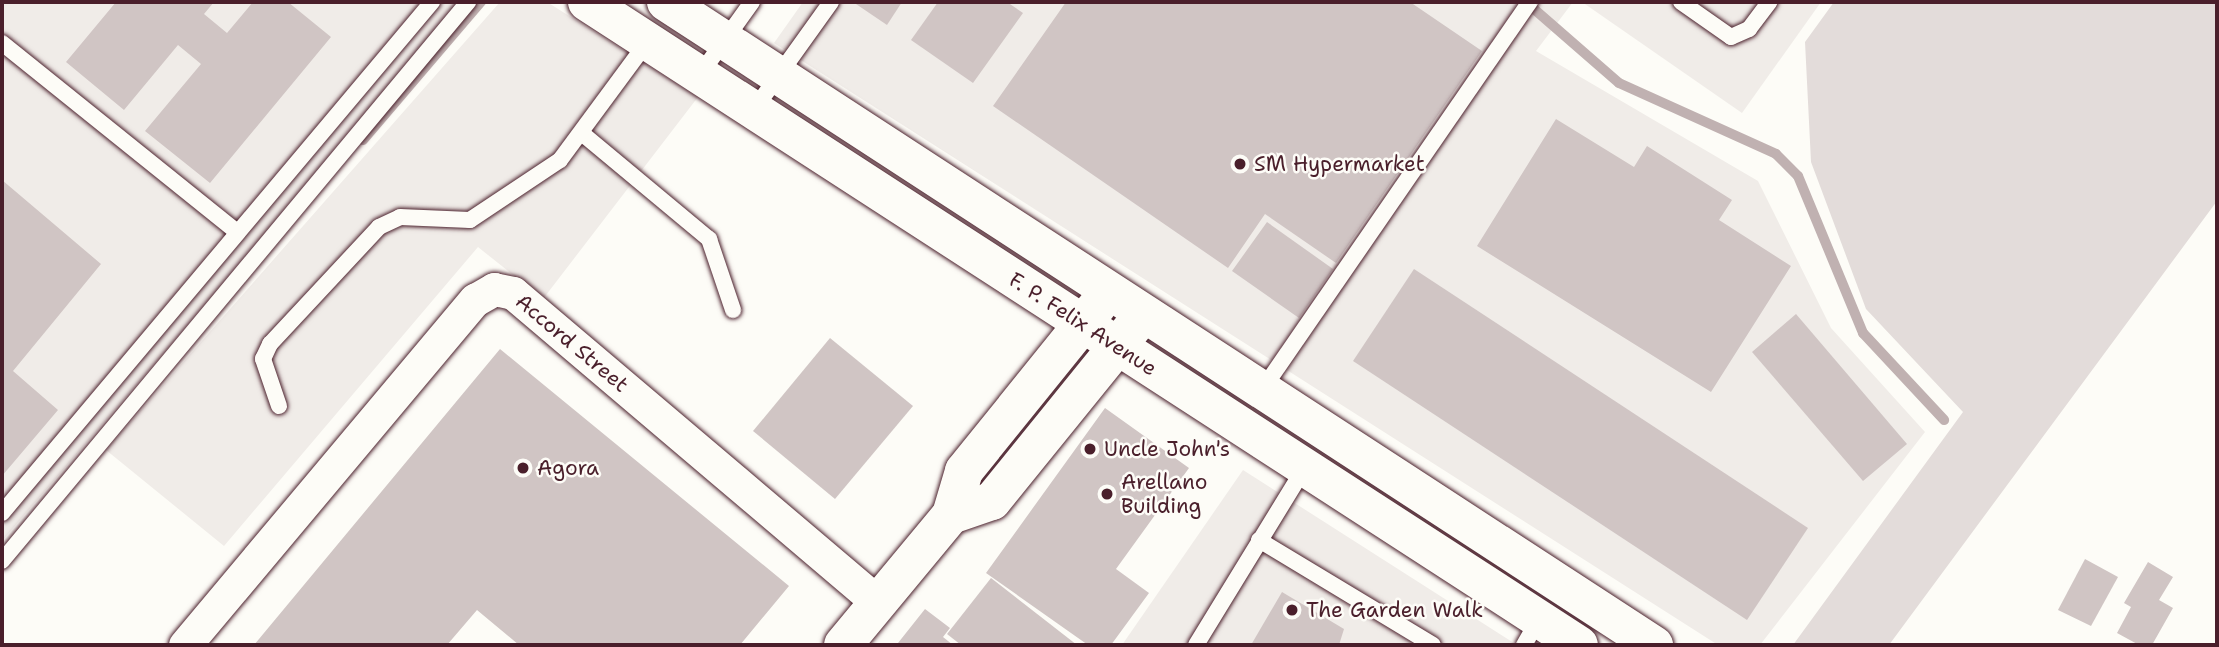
<!DOCTYPE html>
<html>
<head>
<meta charset="utf-8">
<style>
	body { margin:0 }
	#map { position:relative; width:2219px; height:647px; overflow:hidden; background:#fdfcf7; font-family:"Shantell Sans",sans-serif }
	div>[style] { position:absolute }
	.built>* { inset:0; background:#f0ece8 }
	.green>* { inset:0; background:#e3dcda }
	.stream>* { height:10px; margin:-5px; padding:0 5px; transform-origin:5px; border-radius:5px; background:#c0b1b1 }
	.building>* { inset:0; background:#d0c5c4 }
	.roads { filter:drop-shadow(0 0 2px #4a1f2b) drop-shadow(0 0 2px #4a1f2b) }
	.lane>* { height:16px; margin:-8px; padding:0 8px; transform-origin:8px; border-radius:8px; background:#fdfcf7 }
	.street>* { height:33px; margin:-16.5px; padding:0 16.5px; transform-origin:16.5px; border-radius:16.5px; background:#fdfcf7 }
	.secondary>* { height:38px; margin:-19px; padding:0 19px; transform-origin:19px; border-radius:19px; background:#fdfcf7 }
	.dots>* { width:19px; height:19px; translate:-50% -50%; box-sizing:border-box; border:4px solid #fdfcf7; border-radius:50% }
	span { translate:-50% -50%; white-space:nowrap; text-align:center; line-height:1.15; -webkit-text-stroke:5px #fdfcf7; paint-order:stroke }
	.poi-label { font-size:21px; color:#4a1f2b }
	.left { translate:0 -50%; text-align:left }
	.street-label { font-size:21px; color:#4a1f2b }
	.frame { position:absolute; inset:0; border:4px solid #4a1f2b; pointer-events:none }
</style>
</head>
<body>
<div id="map">
	<div class="built">
		<div style="clip-path:polygon(2px 2px,465px 2px,2px 541px)"></div>
		<div style="clip-path:polygon(500px 2px,547px 2px,698px 97px,543px 299px,478px 247px,224px 546px,106px 450px)"></div>
		<div style="clip-path:polygon(803px 2px,1573px 2px,1536px 51px,1758px 181px,1831px 328px,1925px 432px,1760px 645px,1718px 645px,774px 43px)"></div>
		<div style="clip-path:polygon(1582px 2px,1821px 2px,1742px 113px)"></div>
		<div style="clip-path:polygon(1243px 470px,1517px 645px,1122px 645px)"></div>
	</div>
	<div class="green">
		<div style="clip-path:polygon(1834px 2px,2217px 2px,2217px 201px,1889px 645px,1793px 645px,1963px 412px,1866px 309px,1811px 162px,1805px 42px)"></div>
	</div>
	<div class="stream">
		<div style="left:1526px;top:2px;width:123px;rotate:41.1deg"></div>
		<div style="left:1619px;top:83px;width:172px;rotate:24.3deg"></div>
		<div style="left:1776px;top:154px;width:31px;rotate:45deg"></div>
		<div style="left:1798px;top:176px;width:170px;rotate:67.5deg"></div>
		<div style="left:1863px;top:333px;width:119px;rotate:47deg"></div>
		<div style="left:363px;top:140px;width:182px;rotate:-49.5deg"></div>
	</div>
	<div class="building">
		<div style="clip-path:polygon(116px 2px,214px 2px,204px 14px,227px 33px,253px 2px,288px 2px,331px 37px,210px 183px,145px 131px,201px 64px,178px 45px,124px 110px,66px 62px)"></div>
		<div style="clip-path:polygon(853px 2px,902px 2px,887px 25px)"></div>
		<div style="clip-path:polygon(938px 2px,1007px 2px,1023px 13px,973px 83px,911px 40px)"></div>
		<div style="clip-path:polygon(1066px 2px,1410px 2px,1482px 51px,1336px 263px,1265px 214px,1228px 268px,993px 106px)"></div>
		<div style="clip-path:polygon(1556px 119px,1634px 167px,1647px 146px,1732px 200px,1719px 220px,1791px 266px,1711px 392px,1477px 246px)"></div>
		<div style="clip-path:polygon(2px 180px,101px 264px,13px 371px,58px 410px,2px 476px)"></div>
		<div style="clip-path:polygon(1267px 222px,1333px 269px,1299px 318px,1232px 271px)"></div>
		<div style="clip-path:polygon(1414px 269px,1808px 528px,1747px 620px,1353px 361px)"></div>
		<div style="clip-path:polygon(1796px 314px,1907px 444px,1863px 481px,1752px 352px)"></div>
		<div style="clip-path:polygon(830px 338px,913px 406px,835px 499px,753px 431px)"></div>
		<div style="clip-path:polygon(500px 349px,789px 586px,740px 645px,519px 645px,477px 610px,447px 645px,254px 645px)"></div>
		<div style="clip-path:polygon(1105px 408px,1189px 468px,1116px 569px,1149px 593px,1111px 645px,1088px 645px,986px 573px)"></div>
		<div style="clip-path:polygon(2085px 559px,2118px 577px,2091px 626px,2058px 610px)"></div>
		<div style="clip-path:polygon(2148px 562px,2173px 577px,2159px 600px,2173px 608px,2152px 645px,2139px 645px,2117px 633px,2131px 607px,2124px 603px)"></div>
		<div style="clip-path:polygon(991px 578px,1077px 645px,961px 645px,947px 634px)"></div>
		<div style="clip-path:polygon(1282px 592px,1344px 629px,1339px 645px,1251px 645px)"></div>
		<div style="clip-path:polygon(925px 609px,950px 628px,943px 637px,953px 645px,898px 643px)"></div>
	</div>
	<div class="roads">
		<div class="lane">
			<div style="left:1681px;top:2px;width:61px;rotate:35deg"></div>
			<div style="left:1731px;top:37px;width:20px;rotate:-24deg"></div>
			<div style="left:1749px;top:29px;width:34px;rotate:-53deg"></div>
			<div style="left:2px;top:43px;width:302px;rotate:38.8deg"></div>
			<div style="left:699px;top:76px;width:91px;rotate:-54.4deg"></div>
			<div style="left:753px;top:111px;width:134px;rotate:-54.4deg"></div>
			<div style="left:584px;top:135px;width:163px;rotate:39.8deg"></div>
			<div style="left:709px;top:239px;width:75px;rotate:71.3deg"></div>
			<div style="left:1262px;top:390px;width:472px;rotate:-55.4deg"></div>
			<div style="left:279px;top:406px;width:50px;rotate:-108.8deg"></div>
			<div style="left:263px;top:359px;width:17px;rotate:-65deg"></div>
			<div style="left:270px;top:344px;width:160px;rotate:-47deg"></div>
			<div style="left:379px;top:227px;width:23px;rotate:-25deg"></div>
			<div style="left:400px;top:217px;width:70px;rotate:2.5deg"></div>
			<div style="left:470px;top:220px;width:108px;rotate:-33.7deg"></div>
			<div style="left:560px;top:160px;width:148px;rotate:-53.5deg"></div>
			<div style="left:2px;top:513px;width:668px;rotate:-49.92deg"></div>
			<div style="left:1259px;top:540px;width:203px;rotate:31.1deg"></div>
			<div style="left:2px;top:561px;width:728px;rotate:-50.18deg"></div>
			<div style="left:1196px;top:645px;width:209px;rotate:-58.5deg"></div>
			<div style="left:1524px;top:645px;width:30px;rotate:-60deg"></div>
		</div>
		<div class="street">
			<div style="left:185px;top:645px;width:451px;rotate:-50deg"></div>
			<div style="left:475px;top:300px;width:22px;rotate:-30deg"></div>
			<div style="left:494px;top:289px;width:19px;rotate:12deg"></div>
			<div style="left:513px;top:293px;width:479px;rotate:40.3deg"></div>
		</div>
		<div class="secondary">
			<div style="left:587px;top:2px;width:1182px;rotate:32.95deg"></div>
			<div style="left:666px;top:2px;width:1179px;rotate:33.06deg"></div>
			<div style="left:951px;top:515px;width:43px;rotate:-18.9deg"></div>
			<div style="left:992px;top:501px;width:224px;rotate:-51deg"></div>
			<div style="left:843px;top:645px;width:169px;rotate:-50.3deg"></div>
			<div style="left:951px;top:515px;width:46px;rotate:-73.5deg"></div>
			<div style="left:964px;top:471px;width:213px;rotate:-51.1deg"></div>
		</div>
	</div>
	<div class="dots">
		<div style="left:1240px;top:164px;background:#4a1f2b"></div>
		<div style="left:1090px;top:449px;background:#4a1f2b"></div>
		<div style="left:523px;top:468px;background:#4a1f2b"></div>
		<div style="left:1107px;top:494px;background:#4a1f2b"></div>
		<div style="left:1292px;top:610px;background:#4a1f2b"></div>
	</div>
	<div class="poi-label">
		<span class="left" style="left:1254px;top:164px">SM Hypermarket</span>
		<span class="left" style="left:1104px;top:449px">Uncle John's</span>
		<span class="left" style="left:537px;top:468px">Agora</span>
		<span class="left" style="left:1121px;top:494px">Arellano<br>Building</span>
		<span class="left" style="left:1306px;top:610px">The Garden Walk</span>
	</div>
	<div class="street-label">
		<span style="left:1083px;top:324px;rotate:33deg">F. P. Felix Avenue</span>
		<span style="left:572px;top:343px;rotate:40deg">Accord Street</span>
	</div>
	<div class="frame"></div>
</div>
</body>
</html>
